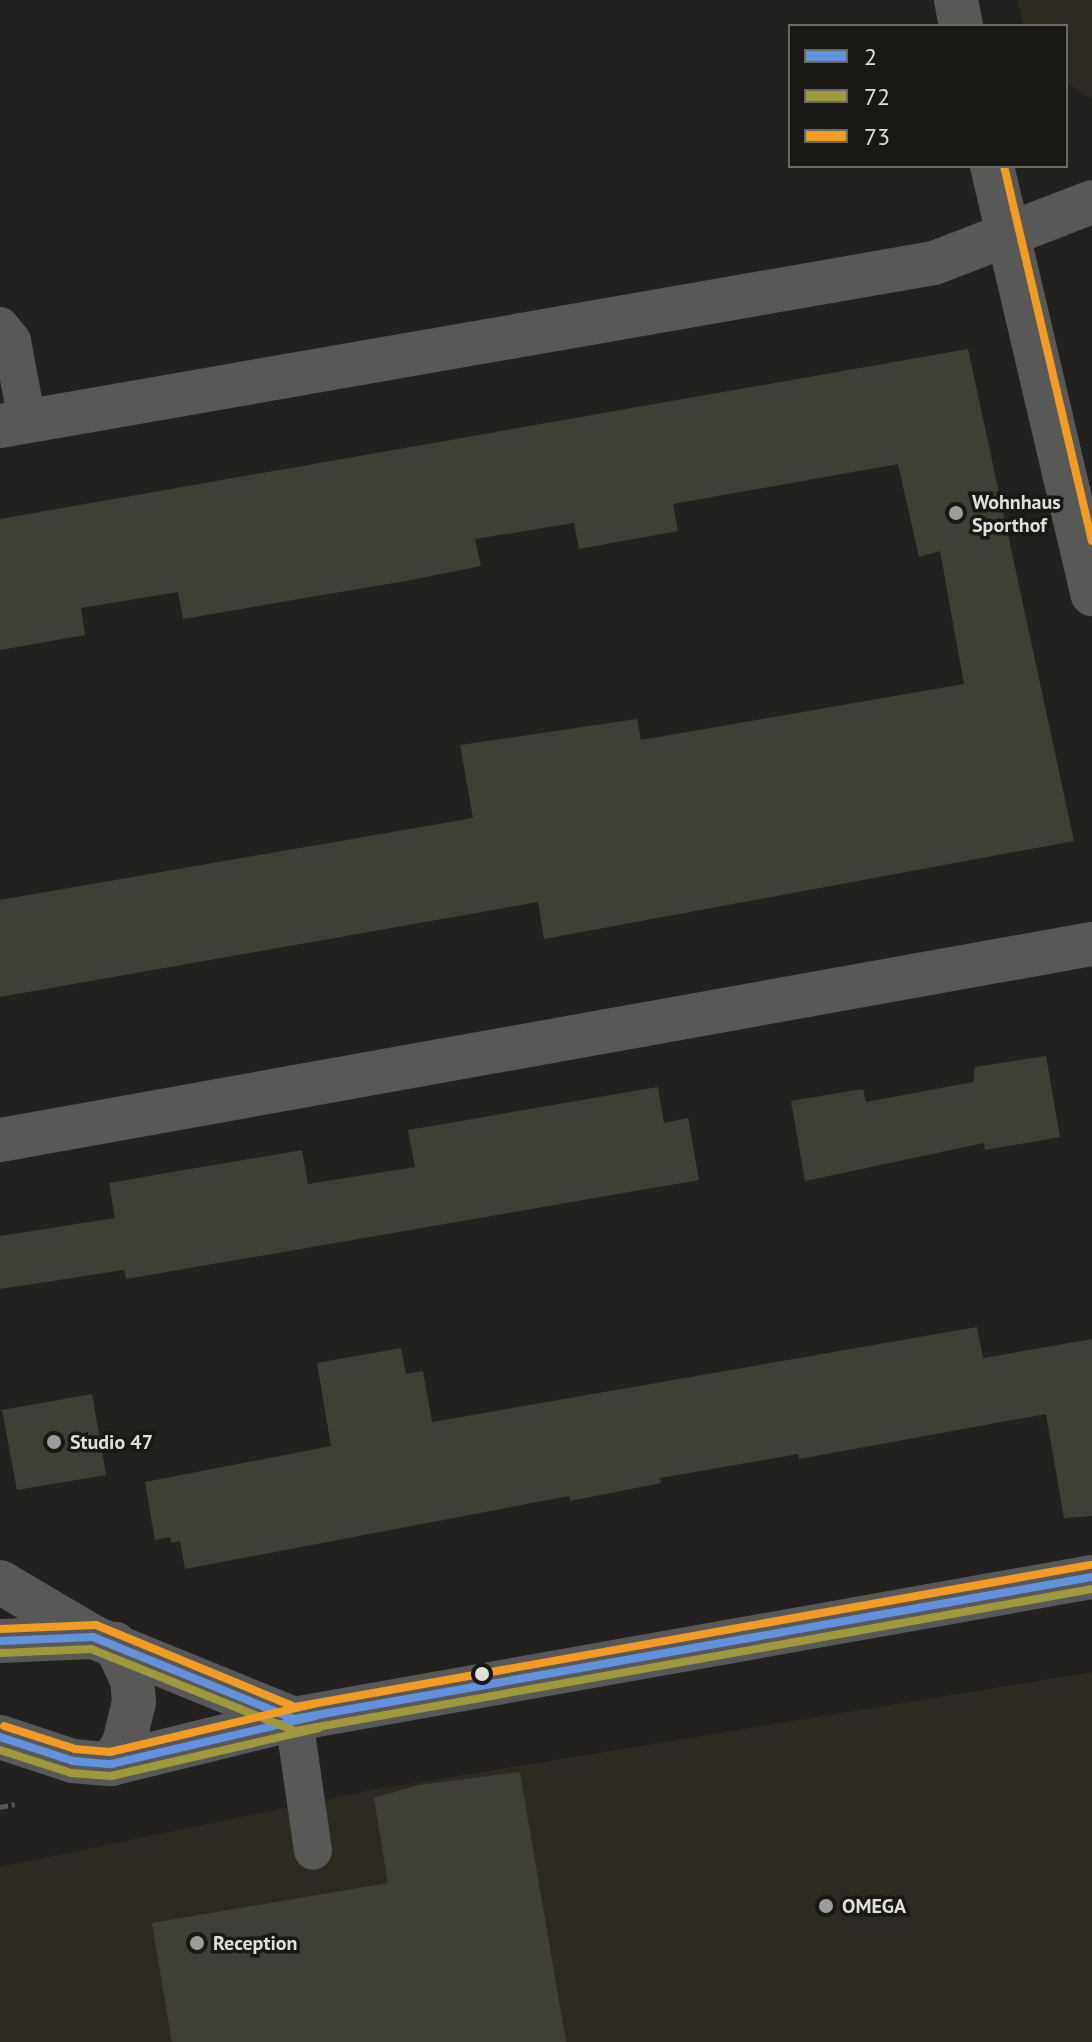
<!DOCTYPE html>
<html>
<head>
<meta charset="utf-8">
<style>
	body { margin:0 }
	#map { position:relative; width:1092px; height:2042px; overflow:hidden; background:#22211f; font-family:"PT Sans",sans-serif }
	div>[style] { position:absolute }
	.built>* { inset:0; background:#2d2a22 }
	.building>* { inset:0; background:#403f36 }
	.path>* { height:5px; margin-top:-2.5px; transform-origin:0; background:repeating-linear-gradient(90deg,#575755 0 8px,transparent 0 12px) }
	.service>* { height:38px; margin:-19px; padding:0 19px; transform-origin:19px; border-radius:19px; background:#585857 }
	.minor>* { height:44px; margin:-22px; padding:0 22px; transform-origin:22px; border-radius:22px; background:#585857 }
	.tertiary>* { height:44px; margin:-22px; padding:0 22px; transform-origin:22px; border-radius:22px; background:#585857 }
	.bus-1>* { height:8px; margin:-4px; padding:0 4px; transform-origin:4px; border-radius:4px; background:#6392dc }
	.bus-2>* { height:8px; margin:-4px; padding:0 4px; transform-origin:4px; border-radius:4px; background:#9e993d }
	.bus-3>* { height:8px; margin:-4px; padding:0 4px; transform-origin:4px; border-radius:4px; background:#f29c23 }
	.dots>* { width:22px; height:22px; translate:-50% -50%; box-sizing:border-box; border:4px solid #191815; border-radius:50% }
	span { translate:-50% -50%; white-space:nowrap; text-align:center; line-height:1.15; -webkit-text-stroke:7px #191815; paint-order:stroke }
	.poi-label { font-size:20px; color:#dfdfdc; font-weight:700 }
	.left { translate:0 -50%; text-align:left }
	.legend { position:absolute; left:788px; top:24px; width:280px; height:144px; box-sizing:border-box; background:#191815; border:2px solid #686865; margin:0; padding:10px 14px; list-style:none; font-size:24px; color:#dfdfdc }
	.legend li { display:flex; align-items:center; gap:16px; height:40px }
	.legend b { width:40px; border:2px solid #686865 }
</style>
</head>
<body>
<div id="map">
	<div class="built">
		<div style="clip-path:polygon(1017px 0,1092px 0,1092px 99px,1066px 83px,1066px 26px,1024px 26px)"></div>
		<div style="clip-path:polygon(1092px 1672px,1092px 2042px,0 2042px,0 1867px,372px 1790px)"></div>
	</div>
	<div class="building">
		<div style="clip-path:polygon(968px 349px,1074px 841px,544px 939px,538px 902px,0 997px,0 900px,473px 818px,460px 745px,637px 719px,641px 740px,964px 684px,940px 551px,919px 557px,898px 464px,673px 504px,678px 531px,579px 549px,574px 523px,475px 539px,481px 566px,411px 580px,183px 619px,178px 592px,81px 608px,85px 635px,0 650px,0 519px)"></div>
		<div style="clip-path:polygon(1046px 1056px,1060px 1137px,985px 1150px,984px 1143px,805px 1181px,791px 1101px,863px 1089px,866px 1102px,973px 1082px,975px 1067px)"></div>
		<div style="clip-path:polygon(658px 1087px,664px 1123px,688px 1118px,699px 1180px,126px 1279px,124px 1270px,0 1289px,0 1236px,115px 1218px,109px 1183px,302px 1150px,308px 1184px,415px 1167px,408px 1130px)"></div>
		<div style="clip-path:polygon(977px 1327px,983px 1358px,1092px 1339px,1092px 1516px,1064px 1518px,1046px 1414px,799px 1459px,798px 1454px,660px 1478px,661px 1483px,570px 1501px,569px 1496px,185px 1569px,180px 1541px,171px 1543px,170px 1537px,155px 1540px,145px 1482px,331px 1446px,317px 1363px,401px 1348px,406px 1374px,423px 1371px,432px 1422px)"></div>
		<div style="clip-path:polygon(92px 1394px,106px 1475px,17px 1490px,2px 1410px)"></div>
		<div style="clip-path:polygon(520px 1772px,566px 2042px,172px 2042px,152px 1923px,388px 1883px,374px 1798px,419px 1785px)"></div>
	</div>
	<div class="path">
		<div style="left:0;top:1807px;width:15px;rotate:-11deg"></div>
	</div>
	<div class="service">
		<div style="left:0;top:326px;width:19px;rotate:51deg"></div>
		<div style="left:12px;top:341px;width:81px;rotate:79.4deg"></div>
		<div style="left:294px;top:1719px;width:133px;rotate:81.8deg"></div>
	</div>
	<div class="minor">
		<div style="left:956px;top:0;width:26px;rotate:79deg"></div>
		<div style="left:992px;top:166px;width:440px;rotate:76.8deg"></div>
		<div style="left:0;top:426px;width:948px;rotate:-9.9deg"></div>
		<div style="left:934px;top:263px;width:169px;rotate:-21.1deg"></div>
		<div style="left:0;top:1140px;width:1109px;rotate:-10.18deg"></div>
	</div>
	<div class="tertiary">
		<div style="left:0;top:1582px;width:108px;rotate:30.6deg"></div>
		<div style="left:93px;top:1637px;width:217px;rotate:22.2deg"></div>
		<div style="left:0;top:1641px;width:93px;rotate:-2.5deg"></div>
		<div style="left:0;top:1737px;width:77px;rotate:18.2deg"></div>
		<div style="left:73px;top:1761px;width:38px;rotate:5deg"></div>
		<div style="left:111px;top:1764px;width:188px;rotate:-13.8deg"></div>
		<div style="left:294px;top:1719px;width:811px;rotate:-10.09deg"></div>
		<div style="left:111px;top:1764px;width:25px;rotate:-58deg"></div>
		<div style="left:124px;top:1743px;width:42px;rotate:-76.3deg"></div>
		<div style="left:134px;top:1702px;width:22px;rotate:-95deg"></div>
		<div style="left:132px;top:1680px;width:40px;rotate:-115deg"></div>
	</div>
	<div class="bus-1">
		<div style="left:0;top:1641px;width:93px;rotate:-2.5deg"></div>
		<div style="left:93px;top:1637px;width:217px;rotate:22.2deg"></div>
		<div style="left:294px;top:1719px;width:811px;rotate:-10.09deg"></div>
		<div style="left:0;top:1737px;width:77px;rotate:18.2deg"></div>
		<div style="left:73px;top:1761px;width:38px;rotate:5deg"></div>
		<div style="left:111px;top:1764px;width:211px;rotate:-13.2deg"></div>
	</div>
	<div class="bus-2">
		<div style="left:1px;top:1653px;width:90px;rotate:-2.5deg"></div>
		<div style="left:91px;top:1649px;width:220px;rotate:21.9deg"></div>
		<div style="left:295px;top:1731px;width:810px;rotate:-10.1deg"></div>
		<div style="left:0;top:1750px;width:75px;rotate:17.9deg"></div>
		<div style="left:71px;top:1773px;width:40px;rotate:4.3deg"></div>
		<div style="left:111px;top:1776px;width:213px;rotate:-13deg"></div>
	</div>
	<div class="bus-3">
		<div style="left:1004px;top:166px;width:385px;rotate:76.8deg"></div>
		<div style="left:0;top:1629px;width:96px;rotate:-2.4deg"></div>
		<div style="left:96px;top:1625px;width:215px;rotate:22.4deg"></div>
		<div style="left:295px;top:1707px;width:808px;rotate:-10.13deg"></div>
		<div style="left:4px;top:1726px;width:75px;rotate:17.9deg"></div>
		<div style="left:75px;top:1749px;width:35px;rotate:5deg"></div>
		<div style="left:110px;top:1752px;width:209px;rotate:-13.3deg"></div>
	</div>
	<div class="dots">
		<div style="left:956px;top:513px;background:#9d9c9a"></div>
		<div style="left:54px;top:1442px;background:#9d9c9a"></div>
		<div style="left:482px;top:1674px;background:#dfdfdc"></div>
		<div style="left:826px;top:1906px;background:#9d9c9a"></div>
		<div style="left:197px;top:1943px;background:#9d9c9a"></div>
	</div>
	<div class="poi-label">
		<span class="left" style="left:972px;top:514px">Wohnhaus<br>Sporthof</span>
		<span class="left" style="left:70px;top:1442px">Studio 47</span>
		<span class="left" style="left:842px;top:1906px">OMEGA</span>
		<span class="left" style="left:213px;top:1943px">Reception</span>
	</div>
	<ul class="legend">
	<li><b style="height:10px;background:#6392dc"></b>2</li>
	<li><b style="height:10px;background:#9e993d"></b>72</li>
	<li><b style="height:10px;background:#f29c23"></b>73</li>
	</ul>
</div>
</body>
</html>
